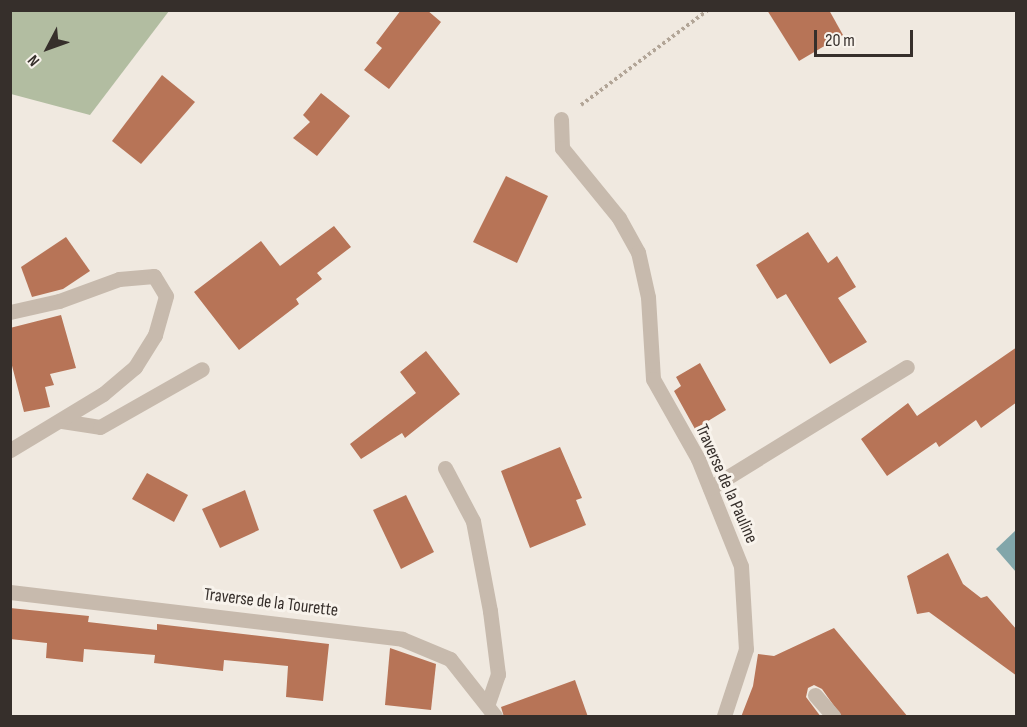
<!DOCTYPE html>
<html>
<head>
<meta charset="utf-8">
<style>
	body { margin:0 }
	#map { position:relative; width:1027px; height:727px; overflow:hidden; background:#f0e9e0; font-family:"Sofia Sans Condensed",sans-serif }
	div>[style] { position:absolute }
	.green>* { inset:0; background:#b2bda1 }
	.water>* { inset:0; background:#82a6aa }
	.building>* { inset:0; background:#b77457 }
	.path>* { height:4px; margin-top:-2px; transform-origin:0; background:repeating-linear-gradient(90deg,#b2a597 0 3px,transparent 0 6px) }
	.lane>* { height:15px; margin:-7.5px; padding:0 7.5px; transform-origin:7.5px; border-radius:7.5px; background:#c7baad }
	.street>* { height:15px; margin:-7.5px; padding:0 7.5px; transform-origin:7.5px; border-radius:7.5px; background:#c7baad }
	span { translate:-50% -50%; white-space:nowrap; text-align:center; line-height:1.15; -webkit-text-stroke:6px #f8f3ec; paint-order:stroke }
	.street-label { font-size:18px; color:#362f2b }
	.frame { position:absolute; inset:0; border:12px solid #362f2b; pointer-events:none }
	.north { position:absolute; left:18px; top:18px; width:60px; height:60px; -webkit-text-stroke:4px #f8f3ec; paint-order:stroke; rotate:229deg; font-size:16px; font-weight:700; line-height:24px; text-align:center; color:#362f2b }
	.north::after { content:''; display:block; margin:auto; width:21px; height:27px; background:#362f2b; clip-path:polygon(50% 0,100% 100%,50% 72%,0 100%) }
	.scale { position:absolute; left:814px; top:30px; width:99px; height:27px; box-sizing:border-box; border:3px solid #362f2b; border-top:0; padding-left:8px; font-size:18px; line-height:21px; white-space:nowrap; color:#362f2b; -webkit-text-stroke:4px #f8f3ec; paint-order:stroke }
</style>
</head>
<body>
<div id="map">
	<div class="green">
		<div style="clip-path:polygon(10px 11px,11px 10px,169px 11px,90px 115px,11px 94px)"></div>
	</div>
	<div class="water">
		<div style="clip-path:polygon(1016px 530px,1016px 572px,996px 549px)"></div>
	</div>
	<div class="building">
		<div style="clip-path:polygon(401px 10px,427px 10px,441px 22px,389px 89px,364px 70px,382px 48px,376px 43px)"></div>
		<div style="clip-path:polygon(767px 10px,829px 10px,843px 35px,799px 61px)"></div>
		<div style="clip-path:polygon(162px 75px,195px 102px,141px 164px,112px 141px)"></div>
		<div style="clip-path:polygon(321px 93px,350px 116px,317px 156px,293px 138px,310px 122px,303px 115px)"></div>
		<div style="clip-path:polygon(506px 176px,548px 196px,517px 263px,473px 242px)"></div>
		<div style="clip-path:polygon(334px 226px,351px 247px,317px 273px,322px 279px,296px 299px,299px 304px,239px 350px,194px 292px,261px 241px,280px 266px)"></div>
		<div style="clip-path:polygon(808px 232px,828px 263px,837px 256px,856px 287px,838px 298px,867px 342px,830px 364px,786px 294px,777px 299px,756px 265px)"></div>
		<div style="clip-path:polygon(66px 237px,90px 271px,63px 289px,32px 297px,21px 267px)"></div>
		<div style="clip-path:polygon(61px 315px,76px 368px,50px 374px,54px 385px,45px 387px,50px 407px,24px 412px,10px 358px,10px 328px)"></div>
		<div style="clip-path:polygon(1017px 347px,1017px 402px,981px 428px,976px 420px,939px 447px,936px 442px,887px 476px,861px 439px,908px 403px,917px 416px)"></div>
		<div style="clip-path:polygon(426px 351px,460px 394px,405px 438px,402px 433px,361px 459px,350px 444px,416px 393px,400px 372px)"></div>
		<div style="clip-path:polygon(700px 363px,726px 410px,695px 429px,674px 391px,681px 386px,676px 377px)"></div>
		<div style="clip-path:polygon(560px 447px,582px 498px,576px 500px,586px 525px,530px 548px,501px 471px)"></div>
		<div style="clip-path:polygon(147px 473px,188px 495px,174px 522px,132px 499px)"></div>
		<div style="clip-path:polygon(245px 490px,259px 530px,220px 548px,202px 509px)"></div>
		<div style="clip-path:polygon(406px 495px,434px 552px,401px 569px,373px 510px)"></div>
		<div style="clip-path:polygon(948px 553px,963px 584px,981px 598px,987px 596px,1017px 630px,1017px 676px,929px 612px,917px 614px,907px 576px)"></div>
		<div style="clip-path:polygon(10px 608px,89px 616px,88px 622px,157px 630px,157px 624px,329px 644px,323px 701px,286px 697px,288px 666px,224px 660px,223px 671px,154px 663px,155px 655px,84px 649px,83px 662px,46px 658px,47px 643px,10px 639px)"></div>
		<div style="clip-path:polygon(834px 628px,908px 717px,842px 717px,822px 689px,814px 685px,808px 688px,806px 697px,821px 717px,741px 717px,753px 686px,758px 654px,774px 656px)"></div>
		<div style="clip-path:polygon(390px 648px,436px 664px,431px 710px,385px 705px)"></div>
		<div style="clip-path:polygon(575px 680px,588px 717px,504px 717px,501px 707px)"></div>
	</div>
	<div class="path">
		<div style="left:581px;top:105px;width:159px;rotate:-36.8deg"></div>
	</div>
	<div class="lane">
		<div style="left:62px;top:421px;width:38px;rotate:9deg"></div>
		<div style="left:100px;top:427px;width:117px;rotate:-29.6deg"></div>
		<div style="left:445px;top:468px;width:60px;rotate:62.2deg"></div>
		<div style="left:473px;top:521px;width:92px;rotate:79.3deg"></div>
		<div style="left:490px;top:611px;width:64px;rotate:82.8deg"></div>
		<div style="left:498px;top:674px;width:31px;rotate:109deg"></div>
		<div style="left:815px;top:695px;width:28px;rotate:49deg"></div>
	</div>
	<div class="street">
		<div style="left:561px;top:119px;width:29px;rotate:88deg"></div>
		<div style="left:562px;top:148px;width:90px;rotate:50.8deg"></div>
		<div style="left:619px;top:218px;width:39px;rotate:61deg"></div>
		<div style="left:638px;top:252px;width:46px;rotate:77.5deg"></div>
		<div style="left:648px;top:297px;width:82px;rotate:86.5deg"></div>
		<div style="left:653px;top:379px;width:92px;rotate:60.6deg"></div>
		<div style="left:698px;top:459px;width:115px;rotate:68.1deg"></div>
		<div style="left:741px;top:566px;width:83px;rotate:86.6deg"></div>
		<div style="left:746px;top:649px;width:71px;rotate:108.2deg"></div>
		<div style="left:10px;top:312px;width:50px;rotate:-12.7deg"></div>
		<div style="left:59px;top:301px;width:64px;rotate:-20.1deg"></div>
		<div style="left:119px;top:279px;width:35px;rotate:-5deg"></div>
		<div style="left:154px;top:276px;width:23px;rotate:59deg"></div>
		<div style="left:166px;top:296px;width:41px;rotate:105.8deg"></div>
		<div style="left:155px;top:335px;width:38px;rotate:122deg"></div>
		<div style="left:135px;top:367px;width:42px;rotate:139.8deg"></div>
		<div style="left:103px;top:394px;width:109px;rotate:148.9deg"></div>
		<div style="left:710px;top:488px;width:231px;rotate:-31.6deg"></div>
		<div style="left:10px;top:592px;width:395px;rotate:6.8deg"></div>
		<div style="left:402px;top:639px;width:52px;rotate:22.6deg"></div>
		<div style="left:450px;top:659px;width:73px;rotate:51.7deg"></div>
	</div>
	<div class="street-label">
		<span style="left:726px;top:484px;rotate:66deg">Traverse de la Pauline</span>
		<span style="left:271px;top:603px;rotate:7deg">Traverse de la Tourette</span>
	</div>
	<div class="frame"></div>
	<div class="north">N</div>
	<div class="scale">20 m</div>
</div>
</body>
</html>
